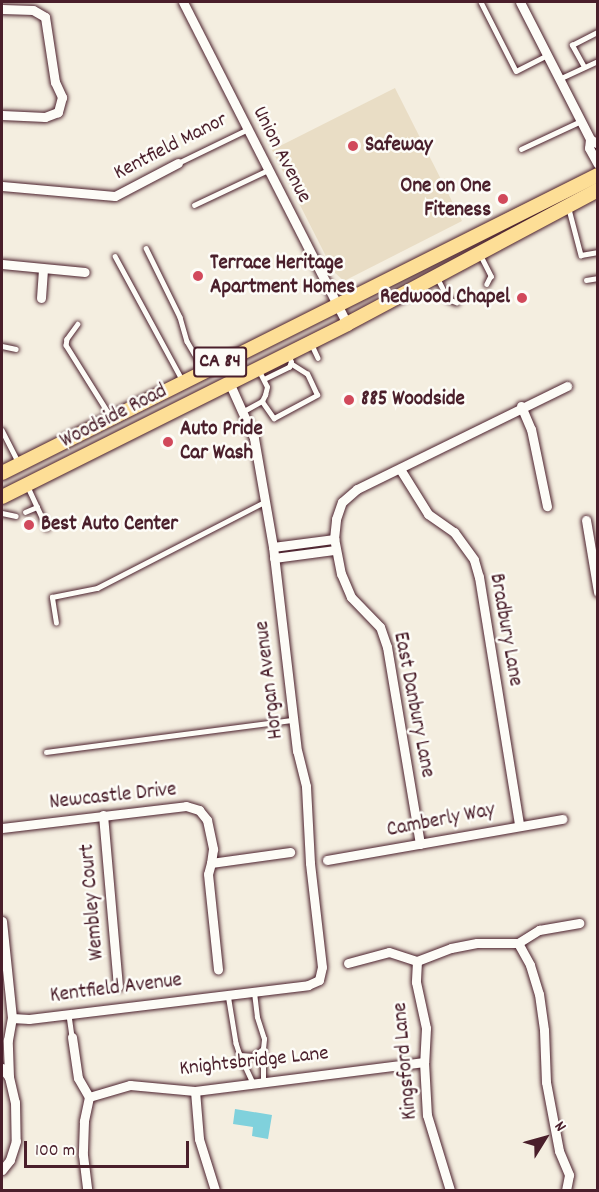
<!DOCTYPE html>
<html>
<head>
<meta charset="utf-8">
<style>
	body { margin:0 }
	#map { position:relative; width:599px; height:1192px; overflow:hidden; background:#f4eee0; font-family:Dekko,sans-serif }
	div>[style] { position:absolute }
	.built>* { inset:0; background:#e9ddc5 }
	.water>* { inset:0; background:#80d1dc }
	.roads { filter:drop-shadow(0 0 2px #4a1f2b) drop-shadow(0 0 2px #4a1f2b) }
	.service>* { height:4.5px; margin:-2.25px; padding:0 2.25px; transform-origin:2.25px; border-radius:2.25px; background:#fdfcf7 }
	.minor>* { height:9px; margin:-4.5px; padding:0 4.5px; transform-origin:4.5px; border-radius:4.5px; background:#fdfcf7 }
	.primary>* { height:14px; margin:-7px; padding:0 7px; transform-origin:7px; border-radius:7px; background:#fdde96 }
	.dots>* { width:16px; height:16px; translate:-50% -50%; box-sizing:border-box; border:3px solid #fdfcf7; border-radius:50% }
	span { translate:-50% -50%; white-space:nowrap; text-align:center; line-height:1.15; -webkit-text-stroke:5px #fdfcf7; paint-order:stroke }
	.shield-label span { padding:2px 4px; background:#fdfcf7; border:2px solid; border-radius:4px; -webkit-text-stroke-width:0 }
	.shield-label { font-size:20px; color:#4a1f2b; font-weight:700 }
	.poi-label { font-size:21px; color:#4a1f2b; font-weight:700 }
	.left { translate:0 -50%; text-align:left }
	.right { translate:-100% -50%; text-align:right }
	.street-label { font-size:21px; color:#4a1f2b }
	.frame { position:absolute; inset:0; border:3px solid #4a1f2b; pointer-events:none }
	.north { position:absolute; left:515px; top:1108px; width:60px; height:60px; -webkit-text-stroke:4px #fdfcf7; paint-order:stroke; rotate:53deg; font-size:16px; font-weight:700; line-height:24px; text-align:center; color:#4a1f2b }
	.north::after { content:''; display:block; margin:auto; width:21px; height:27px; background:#4a1f2b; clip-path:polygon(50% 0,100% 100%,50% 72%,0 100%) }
	.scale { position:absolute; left:24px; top:1141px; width:165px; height:27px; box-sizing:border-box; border:3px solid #4a1f2b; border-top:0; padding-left:8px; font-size:18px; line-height:21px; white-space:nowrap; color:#4a1f2b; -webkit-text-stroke:4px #fdfcf7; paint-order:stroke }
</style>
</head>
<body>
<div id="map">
	<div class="built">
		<div style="clip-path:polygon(395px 88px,462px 221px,344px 281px,334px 272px,272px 150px)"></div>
	</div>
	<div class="water">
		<div style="clip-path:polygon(235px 1109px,272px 1115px,268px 1139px,252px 1136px,253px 1127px,233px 1124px)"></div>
	</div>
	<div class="roads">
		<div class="service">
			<div style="left:481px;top:2px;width:77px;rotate:63.1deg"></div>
			<div style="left:516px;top:71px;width:35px;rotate:-27deg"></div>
			<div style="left:584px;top:67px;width:25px;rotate:-119deg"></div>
			<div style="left:572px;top:45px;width:29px;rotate:-27deg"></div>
			<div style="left:559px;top:79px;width:43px;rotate:-24.8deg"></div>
			<div style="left:521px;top:149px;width:66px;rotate:-25deg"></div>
			<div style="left:178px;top:163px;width:78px;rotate:-25.9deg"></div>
			<div style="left:194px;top:205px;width:82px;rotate:-25.3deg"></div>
			<div style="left:569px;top:209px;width:48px;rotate:75.4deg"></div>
			<div style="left:581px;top:255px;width:17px;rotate:-10deg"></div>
			<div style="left:146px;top:248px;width:77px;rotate:63.8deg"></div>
			<div style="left:180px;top:317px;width:25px;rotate:74deg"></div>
			<div style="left:187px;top:341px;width:34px;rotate:60deg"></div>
			<div style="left:480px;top:254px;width:25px;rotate:63deg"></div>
			<div style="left:491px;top:276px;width:9px;rotate:117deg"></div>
			<div style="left:115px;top:256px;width:142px;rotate:61.5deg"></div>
			<div style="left:438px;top:279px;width:22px;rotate:63deg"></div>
			<div style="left:448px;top:299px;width:9px;rotate:21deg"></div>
			<div style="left:586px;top:280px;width:12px;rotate:-9deg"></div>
			<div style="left:78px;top:324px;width:19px;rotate:126deg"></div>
			<div style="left:67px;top:339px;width:6px;rotate:99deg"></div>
			<div style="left:66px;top:345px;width:85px;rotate:58deg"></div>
			<div style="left:312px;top:345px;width:14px;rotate:65deg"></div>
			<div style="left:2px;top:346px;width:14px;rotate:12deg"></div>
			<div style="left:264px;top:379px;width:28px;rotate:-26deg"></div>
			<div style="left:289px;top:367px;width:5px;rotate:-68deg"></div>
			<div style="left:291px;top:362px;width:9px;rotate:-111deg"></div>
			<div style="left:262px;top:401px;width:21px;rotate:55deg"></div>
			<div style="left:274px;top:418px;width:49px;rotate:-28.1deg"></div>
			<div style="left:317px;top:395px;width:23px;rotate:-115deg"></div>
			<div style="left:307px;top:374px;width:19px;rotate:-148deg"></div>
			<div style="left:242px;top:412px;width:23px;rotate:-29deg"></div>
			<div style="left:262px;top:401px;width:7px;rotate:-63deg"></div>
			<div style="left:265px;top:395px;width:8px;rotate:-76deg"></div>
			<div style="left:267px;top:387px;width:20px;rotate:-117deg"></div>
			<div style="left:2px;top:430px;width:36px;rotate:63deg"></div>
			<div style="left:28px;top:487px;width:45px;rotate:65.1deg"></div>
			<div style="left:25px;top:512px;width:13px;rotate:-23deg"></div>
			<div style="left:2px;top:513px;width:14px;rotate:12deg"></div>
			<div style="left:56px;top:623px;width:26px;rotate:-99deg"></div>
			<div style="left:52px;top:597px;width:46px;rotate:-11.3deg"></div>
			<div style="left:97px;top:588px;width:190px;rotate:-27.2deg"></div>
			<div style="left:46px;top:752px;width:249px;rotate:-7.4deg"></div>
			<div style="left:228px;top:994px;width:50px;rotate:80.7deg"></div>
			<div style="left:236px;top:1043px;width:13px;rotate:72deg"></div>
			<div style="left:240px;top:1055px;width:13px;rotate:4deg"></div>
			<div style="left:253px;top:1056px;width:12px;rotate:-35deg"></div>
			<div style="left:263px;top:1049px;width:10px;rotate:-84deg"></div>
			<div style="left:264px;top:1039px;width:23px;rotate:-108deg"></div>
			<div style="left:257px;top:1017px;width:26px;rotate:-97deg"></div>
			<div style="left:69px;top:1015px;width:21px;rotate:82deg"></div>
			<div style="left:240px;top:1055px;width:31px;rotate:65deg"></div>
			<div style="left:263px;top:1081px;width:32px;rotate:-90deg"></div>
		</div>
		<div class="minor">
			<div style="left:183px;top:2px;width:361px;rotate:63deg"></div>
			<div style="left:520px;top:2px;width:154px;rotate:62.9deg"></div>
			<div style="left:590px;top:139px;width:9px;rotate:32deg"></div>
			<div style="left:2px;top:9px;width:31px;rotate:2deg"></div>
			<div style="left:33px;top:10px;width:14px;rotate:30deg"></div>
			<div style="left:45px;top:17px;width:66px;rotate:81.3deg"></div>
			<div style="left:55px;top:82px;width:17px;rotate:65deg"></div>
			<div style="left:62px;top:97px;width:16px;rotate:105deg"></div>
			<div style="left:58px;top:112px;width:14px;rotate:159deg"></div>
			<div style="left:45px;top:117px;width:43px;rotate:-177.3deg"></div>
			<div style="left:590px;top:139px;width:9px;rotate:96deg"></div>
			<div style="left:589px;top:148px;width:18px;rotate:61deg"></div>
			<div style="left:2px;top:186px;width:113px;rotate:5.1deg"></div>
			<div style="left:115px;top:196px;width:71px;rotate:-27.6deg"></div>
			<div style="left:2px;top:264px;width:83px;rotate:5.5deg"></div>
			<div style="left:41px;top:298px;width:29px;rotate:-86deg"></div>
			<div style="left:521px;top:406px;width:25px;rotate:67deg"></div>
			<div style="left:531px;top:429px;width:79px;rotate:78.3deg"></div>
			<div style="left:400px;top:469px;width:53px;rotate:58.1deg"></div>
			<div style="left:428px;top:514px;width:32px;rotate:35deg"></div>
			<div style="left:454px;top:532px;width:34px;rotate:54deg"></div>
			<div style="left:474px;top:560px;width:18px;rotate:74deg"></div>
			<div style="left:479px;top:577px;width:251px;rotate:80.8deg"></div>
			<div style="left:586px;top:520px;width:73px;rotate:80.5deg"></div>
			<div style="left:273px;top:547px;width:62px;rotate:-7.5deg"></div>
			<div style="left:274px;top:558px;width:62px;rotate:-7.5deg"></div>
			<div style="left:103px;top:815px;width:172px;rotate:85deg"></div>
			<div style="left:2px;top:828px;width:185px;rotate:-6.8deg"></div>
			<div style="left:186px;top:806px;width:14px;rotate:17deg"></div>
			<div style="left:199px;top:810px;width:13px;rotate:51deg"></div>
			<div style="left:207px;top:820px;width:30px;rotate:78deg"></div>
			<div style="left:213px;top:849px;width:14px;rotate:98deg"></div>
			<div style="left:211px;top:863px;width:80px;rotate:-7.9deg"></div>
			<div style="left:420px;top:844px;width:200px;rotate:-99.5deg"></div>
			<div style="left:387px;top:647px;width:21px;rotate:-109deg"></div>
			<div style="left:380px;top:627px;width:42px;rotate:-134deg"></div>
			<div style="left:351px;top:597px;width:25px;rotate:-113deg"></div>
			<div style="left:341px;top:574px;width:36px;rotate:-101deg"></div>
			<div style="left:334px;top:539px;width:20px;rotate:-84deg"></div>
			<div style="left:336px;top:519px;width:18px;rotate:-71deg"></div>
			<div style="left:342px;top:502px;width:20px;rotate:-41deg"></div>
			<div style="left:357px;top:489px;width:234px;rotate:-26.1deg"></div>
			<div style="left:327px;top:860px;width:239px;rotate:-9.9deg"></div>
			<div style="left:211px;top:863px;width:11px;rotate:105deg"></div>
			<div style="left:208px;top:874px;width:96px;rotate:84deg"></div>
			<div style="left:2px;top:921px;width:98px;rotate:84.1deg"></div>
			<div style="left:12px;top:1018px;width:17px;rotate:3deg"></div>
			<div style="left:29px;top:1019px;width:281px;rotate:-6.9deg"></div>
			<div style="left:308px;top:985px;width:12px;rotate:-24deg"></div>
			<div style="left:319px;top:980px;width:13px;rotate:-77deg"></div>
			<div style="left:322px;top:967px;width:105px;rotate:-96.6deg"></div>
			<div style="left:310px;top:863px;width:77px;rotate:-93deg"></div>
			<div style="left:306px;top:786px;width:36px;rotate:-104deg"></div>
			<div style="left:297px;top:751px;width:205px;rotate:-96.7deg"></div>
			<div style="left:273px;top:547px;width:111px;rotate:-99.9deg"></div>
			<div style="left:254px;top:438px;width:61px;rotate:-114.1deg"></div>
			<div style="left:518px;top:943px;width:25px;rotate:61deg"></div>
			<div style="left:530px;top:965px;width:30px;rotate:73deg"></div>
			<div style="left:539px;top:994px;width:36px;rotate:82deg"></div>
			<div style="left:544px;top:1030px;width:52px;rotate:87.8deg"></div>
			<div style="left:546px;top:1082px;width:70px;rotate:79.3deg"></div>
			<div style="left:559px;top:1151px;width:26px;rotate:67deg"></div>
			<div style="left:569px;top:1175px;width:15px;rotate:101deg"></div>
			<div style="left:417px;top:961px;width:21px;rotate:93deg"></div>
			<div style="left:416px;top:982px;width:47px;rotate:77.7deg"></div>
			<div style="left:426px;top:1028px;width:34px;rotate:93deg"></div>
			<div style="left:424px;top:1062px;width:53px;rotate:86.8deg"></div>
			<div style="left:427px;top:1115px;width:78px;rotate:73deg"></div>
			<div style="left:348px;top:963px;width:42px;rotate:-15deg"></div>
			<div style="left:389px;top:952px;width:29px;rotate:18deg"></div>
			<div style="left:417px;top:961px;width:36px;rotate:-21deg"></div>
			<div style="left:451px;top:948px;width:26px;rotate:-11deg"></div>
			<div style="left:477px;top:943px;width:41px"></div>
			<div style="left:518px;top:943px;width:25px;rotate:-32deg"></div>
			<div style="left:539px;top:930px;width:41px;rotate:-9.9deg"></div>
			<div style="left:72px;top:1037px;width:41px;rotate:81.7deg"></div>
			<div style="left:78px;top:1078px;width:22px;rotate:60deg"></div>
			<div style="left:89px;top:1097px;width:25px;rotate:102deg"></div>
			<div style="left:84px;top:1121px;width:34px;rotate:92deg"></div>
			<div style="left:83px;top:1155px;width:35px;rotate:83deg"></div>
			<div style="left:2px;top:1068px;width:11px;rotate:52deg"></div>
			<div style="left:9px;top:1077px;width:26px;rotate:77deg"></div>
			<div style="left:15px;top:1102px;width:39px;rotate:89deg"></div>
			<div style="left:16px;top:1141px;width:20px;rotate:108deg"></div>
			<div style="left:10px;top:1160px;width:13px;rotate:129deg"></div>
			<div style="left:9px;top:1077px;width:37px;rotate:-92deg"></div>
			<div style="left:8px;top:1040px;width:22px;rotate:-80deg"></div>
			<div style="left:195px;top:1091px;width:48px;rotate:85.2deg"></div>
			<div style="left:199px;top:1139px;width:53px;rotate:72.6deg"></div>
			<div style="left:89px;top:1097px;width:43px;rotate:-16.3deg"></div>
			<div style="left:130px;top:1085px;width:65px;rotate:5.3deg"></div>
			<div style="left:195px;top:1091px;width:231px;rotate:-7.2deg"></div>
		</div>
		<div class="primary">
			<div style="left:2px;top:473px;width:666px;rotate:-26.57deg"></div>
			<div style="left:2px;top:497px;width:386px;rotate:-26.6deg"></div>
			<div style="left:347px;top:324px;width:285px;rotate:-28.1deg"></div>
		</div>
	</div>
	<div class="dots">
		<div style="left:353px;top:146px;background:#d1495b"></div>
		<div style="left:503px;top:199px;background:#d1495b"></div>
		<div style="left:198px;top:276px;background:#d1495b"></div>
		<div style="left:522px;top:298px;background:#d1495b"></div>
		<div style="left:349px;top:400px;background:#d1495b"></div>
		<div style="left:168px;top:442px;background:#d1495b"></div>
		<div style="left:29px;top:525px;background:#d1495b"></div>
	</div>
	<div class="shield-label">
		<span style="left:220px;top:362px">CA 84</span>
	</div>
	<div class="poi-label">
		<span class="left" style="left:365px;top:146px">Safeway</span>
		<span class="right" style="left:491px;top:199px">One on One<br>Fiteness</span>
		<span class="left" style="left:210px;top:276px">Terrace Heritage<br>Apartment Homes</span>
		<span class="right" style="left:510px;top:298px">Redwood Chapel</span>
		<span class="left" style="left:361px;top:400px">885 Woodside</span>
		<span class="left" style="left:180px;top:442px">Auto Pride<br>Car Wash</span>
		<span class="left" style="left:41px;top:525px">Best Auto Center</span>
	</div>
	<div class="street-label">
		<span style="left:171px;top:147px;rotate:-27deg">Kentfield Manor</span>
		<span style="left:281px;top:155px;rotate:63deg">Union Avenue</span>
		<span style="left:114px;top:417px;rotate:-27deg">Woodside Road</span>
		<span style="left:505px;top:630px;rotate:80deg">Bradbury Lane</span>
		<span style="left:270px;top:680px;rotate:-97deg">Horgan Avenue</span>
		<span style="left:413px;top:705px;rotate:79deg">East Danbury Lane</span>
		<span style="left:113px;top:797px;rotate:-6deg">Newcastle Drive</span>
		<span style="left:441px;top:821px;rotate:-11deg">Camberly Way</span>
		<span style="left:93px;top:902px;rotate:-95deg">Wembley Court</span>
		<span style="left:116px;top:989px;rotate:-7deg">Kentfield Avenue</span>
		<span style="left:406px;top:1061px;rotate:-95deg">Kingsford Lane</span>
		<span style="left:254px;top:1062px;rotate:-6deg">Knightsbridge Lane</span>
	</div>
	<div class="frame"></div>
	<div class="north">N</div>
	<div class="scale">100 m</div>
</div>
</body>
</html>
